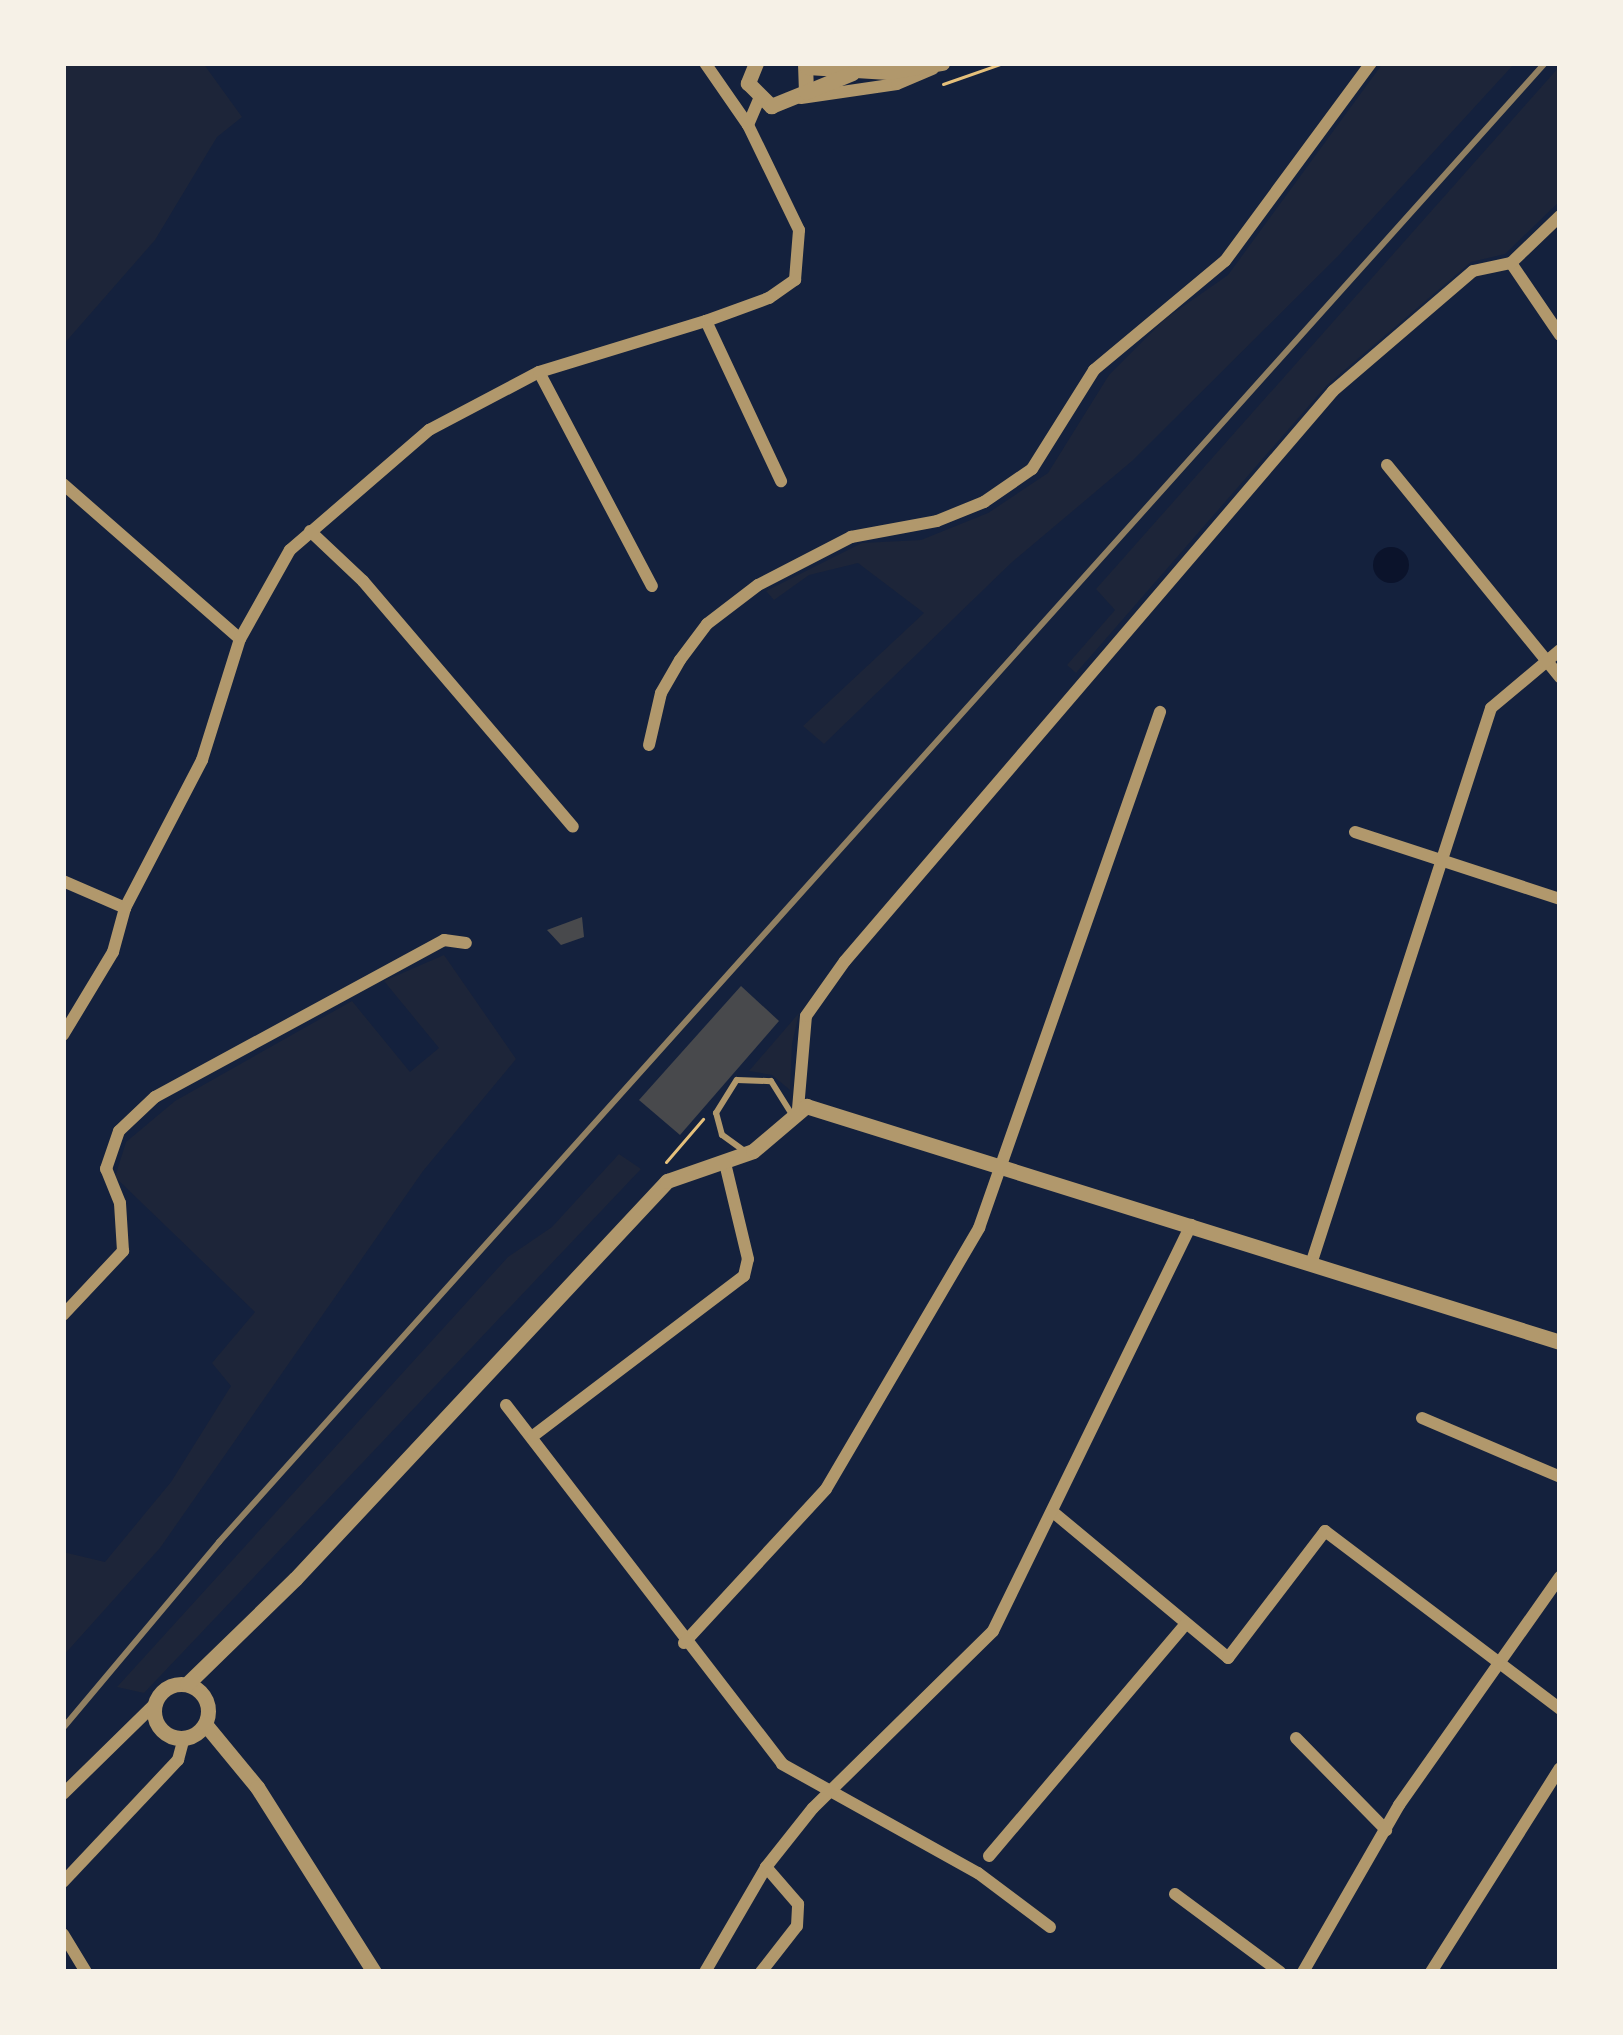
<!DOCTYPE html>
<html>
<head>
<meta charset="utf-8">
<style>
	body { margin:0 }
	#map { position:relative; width:1623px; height:2035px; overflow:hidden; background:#14213d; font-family:"Work Sans",sans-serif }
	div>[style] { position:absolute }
	.green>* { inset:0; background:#1d2539 }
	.water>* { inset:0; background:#0b132b }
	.round { border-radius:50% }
	.building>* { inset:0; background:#48494c }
	.path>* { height:3px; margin:-1.5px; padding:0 1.5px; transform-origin:1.5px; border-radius:1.5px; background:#e5c07b }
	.service>* { height:6px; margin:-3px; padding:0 3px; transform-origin:3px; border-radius:3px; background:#b1986c }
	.minor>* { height:12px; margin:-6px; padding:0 6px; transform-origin:6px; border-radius:6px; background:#b1986c }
	.tertiary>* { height:15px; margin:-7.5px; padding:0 7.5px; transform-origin:7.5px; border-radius:7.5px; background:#b1986c }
	.tertiary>.ring { margin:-7.5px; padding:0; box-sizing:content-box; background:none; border:15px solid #b1986c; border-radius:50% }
	.rail>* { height:6px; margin:-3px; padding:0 3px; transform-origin:3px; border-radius:3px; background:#918062 }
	span { translate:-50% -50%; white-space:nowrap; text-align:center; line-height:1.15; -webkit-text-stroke:12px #f6f1e7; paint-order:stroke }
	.frame { position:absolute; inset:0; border:66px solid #f6f1e7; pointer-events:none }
</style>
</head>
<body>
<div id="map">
	<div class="green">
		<div style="clip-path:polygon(63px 63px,203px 63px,242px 117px,217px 137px,155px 240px,63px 345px)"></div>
		<div style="clip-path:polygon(1383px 63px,1515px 63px,1338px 256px,1132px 461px,1011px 563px,824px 744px,803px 726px,924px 613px,858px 563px,809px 575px,774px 600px,766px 591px,862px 543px,921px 540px,988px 513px,1048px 473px,1109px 375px,1165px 319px,1228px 275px)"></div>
		<div style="clip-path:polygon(1560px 66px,1560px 201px,1505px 254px,1471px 262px,1327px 385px,1076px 673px,1067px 665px,1115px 610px,1096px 589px)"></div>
		<div style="clip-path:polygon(444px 955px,516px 1059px,423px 1171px,160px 1548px,63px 1656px,63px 1552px,105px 1562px,171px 1482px,231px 1386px,212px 1363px,255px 1312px,115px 1177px,126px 1142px,175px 1101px,352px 1001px,410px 1072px,439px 1048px,384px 981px)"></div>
		<div style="clip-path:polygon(799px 1013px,792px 1044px,790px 1090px,772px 1075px,749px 1071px)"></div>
		<div style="clip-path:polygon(619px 1154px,641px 1169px,144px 1693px,117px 1687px,508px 1257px,552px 1227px)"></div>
	</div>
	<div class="water">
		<div class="round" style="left:1373px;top:547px;width:36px;height:36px"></div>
	</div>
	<div class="building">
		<div style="clip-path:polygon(582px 917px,584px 937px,561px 945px,547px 930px)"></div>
		<div style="clip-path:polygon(741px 986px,779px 1021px,680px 1135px,639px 1100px)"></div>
	</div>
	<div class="path">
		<div style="left:943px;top:84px;width:64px;rotate:-19.3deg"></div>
		<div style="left:666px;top:1162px;width:57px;rotate:-49.3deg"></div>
	</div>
	<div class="service">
		<div style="left:743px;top:1150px;width:26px;rotate:-144deg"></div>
		<div style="left:722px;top:1135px;width:23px;rotate:-105deg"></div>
		<div style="left:716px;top:1113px;width:39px;rotate:-58deg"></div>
		<div style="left:737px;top:1080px;width:34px;rotate:2deg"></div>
		<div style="left:771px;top:1081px;width:36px;rotate:58deg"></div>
	</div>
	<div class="minor">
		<div style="left:801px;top:98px;width:97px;rotate:-8.3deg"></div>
		<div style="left:897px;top:84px;width:39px;rotate:-23deg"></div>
		<div style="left:748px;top:125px;width:28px;rotate:-67deg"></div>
		<div style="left:1511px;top:263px;width:87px;rotate:55.8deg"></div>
		<div style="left:1511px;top:263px;width:68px;rotate:-43.8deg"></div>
		<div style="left:706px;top:321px;width:177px;rotate:64.9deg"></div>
		<div style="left:539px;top:372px;width:242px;rotate:62.2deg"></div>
		<div style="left:1387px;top:465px;width:274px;rotate:50.8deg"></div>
		<div style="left:63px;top:484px;width:235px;rotate:41.2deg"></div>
		<div style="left:310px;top:531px;width:73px;rotate:43.3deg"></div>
		<div style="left:363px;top:581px;width:323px;rotate:49.5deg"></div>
		<div style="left:649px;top:745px;width:53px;rotate:-77deg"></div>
		<div style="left:661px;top:693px;width:38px;rotate:-60deg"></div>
		<div style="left:680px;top:660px;width:45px;rotate:-53.1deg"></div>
		<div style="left:707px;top:624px;width:64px;rotate:-37.4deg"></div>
		<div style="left:758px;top:585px;width:105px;rotate:-27.3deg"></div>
		<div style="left:851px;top:537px;width:87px;rotate:-10.5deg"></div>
		<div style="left:937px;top:521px;width:51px;rotate:-22deg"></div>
		<div style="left:984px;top:502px;width:58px;rotate:-34.5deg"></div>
		<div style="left:1032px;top:469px;width:117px;rotate:-57.9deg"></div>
		<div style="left:1094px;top:370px;width:170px;rotate:-39.8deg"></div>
		<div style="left:1225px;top:261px;width:246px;rotate:-53.6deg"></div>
		<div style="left:1355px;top:832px;width:216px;rotate:18.1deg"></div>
		<div style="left:63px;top:881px;width:68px;rotate:23.5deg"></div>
		<div style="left:63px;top:1035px;width:97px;rotate:-58.9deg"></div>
		<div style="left:113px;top:952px;width:46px;rotate:-74.7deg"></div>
		<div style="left:125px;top:908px;width:167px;rotate:-62.5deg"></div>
		<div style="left:202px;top:760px;width:127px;rotate:-72.6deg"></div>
		<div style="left:240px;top:639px;width:102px;rotate:-60.7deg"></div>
		<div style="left:290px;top:550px;width:184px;rotate:-40.8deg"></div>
		<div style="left:429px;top:430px;width:124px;rotate:-27.8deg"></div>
		<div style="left:539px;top:372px;width:175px;rotate:-17deg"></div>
		<div style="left:706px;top:321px;width:67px;rotate:-20.1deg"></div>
		<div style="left:769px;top:298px;width:32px;rotate:-35deg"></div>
		<div style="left:795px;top:280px;width:50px;rotate:-85.4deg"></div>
		<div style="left:799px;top:230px;width:117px;rotate:-115.9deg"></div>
		<div style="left:748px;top:125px;width:75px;rotate:-124.7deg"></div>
		<div style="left:798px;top:1109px;width:93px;rotate:-85.1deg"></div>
		<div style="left:806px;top:1016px;width:67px;rotate:-54.7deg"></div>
		<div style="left:845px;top:961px;width:750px;rotate:-49.43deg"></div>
		<div style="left:1333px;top:391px;width:184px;rotate:-40.6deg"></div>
		<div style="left:1473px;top:271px;width:39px;rotate:-12deg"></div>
		<div style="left:1312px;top:1261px;width:581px;rotate:-72.06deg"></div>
		<div style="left:1491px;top:708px;width:90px;rotate:-40deg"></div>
		<div style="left:63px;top:1315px;width:88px;rotate:-46.8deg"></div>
		<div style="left:123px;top:1251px;width:48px;rotate:-93.6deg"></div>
		<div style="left:120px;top:1203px;width:37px;rotate:-112deg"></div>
		<div style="left:106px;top:1169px;width:40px;rotate:-71.1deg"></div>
		<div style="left:119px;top:1131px;width:50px;rotate:-43.4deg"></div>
		<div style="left:155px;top:1097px;width:329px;rotate:-28.5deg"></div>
		<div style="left:444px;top:940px;width:22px;rotate:8deg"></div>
		<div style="left:506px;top:1405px;width:453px;rotate:52.4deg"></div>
		<div style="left:782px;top:1764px;width:224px;rotate:29.1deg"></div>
		<div style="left:978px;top:1873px;width:90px;rotate:36.9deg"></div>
		<div style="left:1422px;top:1418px;width:150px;rotate:23.1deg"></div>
		<div style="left:533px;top:1436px;width:265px;rotate:-37.2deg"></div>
		<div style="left:744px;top:1276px;width:17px;rotate:-77deg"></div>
		<div style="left:748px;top:1259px;width:99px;rotate:-103.5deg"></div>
		<div style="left:1053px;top:1512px;width:228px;rotate:39.8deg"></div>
		<div style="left:1228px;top:1658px;width:160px;rotate:-52.6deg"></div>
		<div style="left:1325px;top:1531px;width:295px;rotate:37.1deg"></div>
		<div style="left:684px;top:1643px;width:209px;rotate:-47.3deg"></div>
		<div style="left:826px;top:1489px;width:303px;rotate:-59.6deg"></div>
		<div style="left:979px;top:1228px;width:547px;rotate:-70.67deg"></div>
		<div style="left:1296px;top:1738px;width:129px;rotate:45.6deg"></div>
		<div style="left:63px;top:1794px;width:127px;rotate:-44.4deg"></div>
		<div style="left:989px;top:1856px;width:304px;rotate:-49.7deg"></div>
		<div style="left:63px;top:1882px;width:168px;rotate:-46.7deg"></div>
		<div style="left:178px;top:1760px;width:23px;rotate:-75deg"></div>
		<div style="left:1175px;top:1894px;width:131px;rotate:36.6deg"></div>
		<div style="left:63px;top:1934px;width:44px;rotate:58.8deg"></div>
		<div style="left:705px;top:1972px;width:121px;rotate:-59.8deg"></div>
		<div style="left:766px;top:1867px;width:75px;rotate:-51.5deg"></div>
		<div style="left:813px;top:1808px;width:252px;rotate:-44.5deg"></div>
		<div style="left:993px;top:1631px;width:452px;rotate:-64deg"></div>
		<div style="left:761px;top:1972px;width:58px;rotate:-52deg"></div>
		<div style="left:797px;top:1926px;width:22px;rotate:-87deg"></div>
		<div style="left:798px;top:1904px;width:49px;rotate:-130.9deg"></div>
		<div style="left:1303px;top:1972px;width:193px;rotate:-60.1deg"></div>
		<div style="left:1399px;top:1805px;width:279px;rotate:-54.8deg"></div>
		<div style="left:1431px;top:1972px;width:241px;rotate:-57.7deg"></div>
	</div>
	<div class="tertiary">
		<div style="left:756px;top:63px;width:22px;rotate:112deg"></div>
		<div style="left:748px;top:83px;width:33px;rotate:45deg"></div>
		<div style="left:771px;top:106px;width:38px;rotate:-22deg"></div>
		<div style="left:806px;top:92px;width:27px;rotate:-92deg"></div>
		<div style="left:807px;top:67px;width:81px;rotate:3.5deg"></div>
		<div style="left:888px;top:72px;width:55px;rotate:-9.5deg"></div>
		<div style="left:806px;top:92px;width:50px;rotate:-22.4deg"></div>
		<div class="ring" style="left:154px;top:1684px;width:39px;height:39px"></div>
		<div style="left:187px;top:1684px;width:151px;rotate:-44.2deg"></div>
		<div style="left:295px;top:1579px;width:545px;rotate:-46.93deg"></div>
		<div style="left:667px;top:1181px;width:91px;rotate:-19.2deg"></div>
		<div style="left:753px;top:1151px;width:70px;rotate:-40.3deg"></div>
		<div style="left:806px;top:1106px;width:790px;rotate:17.38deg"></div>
		<div style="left:205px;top:1724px;width:82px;rotate:50.5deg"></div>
		<div style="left:257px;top:1787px;width:219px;rotate:57.7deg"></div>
	</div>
	<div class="rail">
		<div style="left:63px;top:1728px;width:243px;rotate:-50deg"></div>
		<div style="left:219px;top:1542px;width:1986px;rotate:-48.12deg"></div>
	</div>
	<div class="frame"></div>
</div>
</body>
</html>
